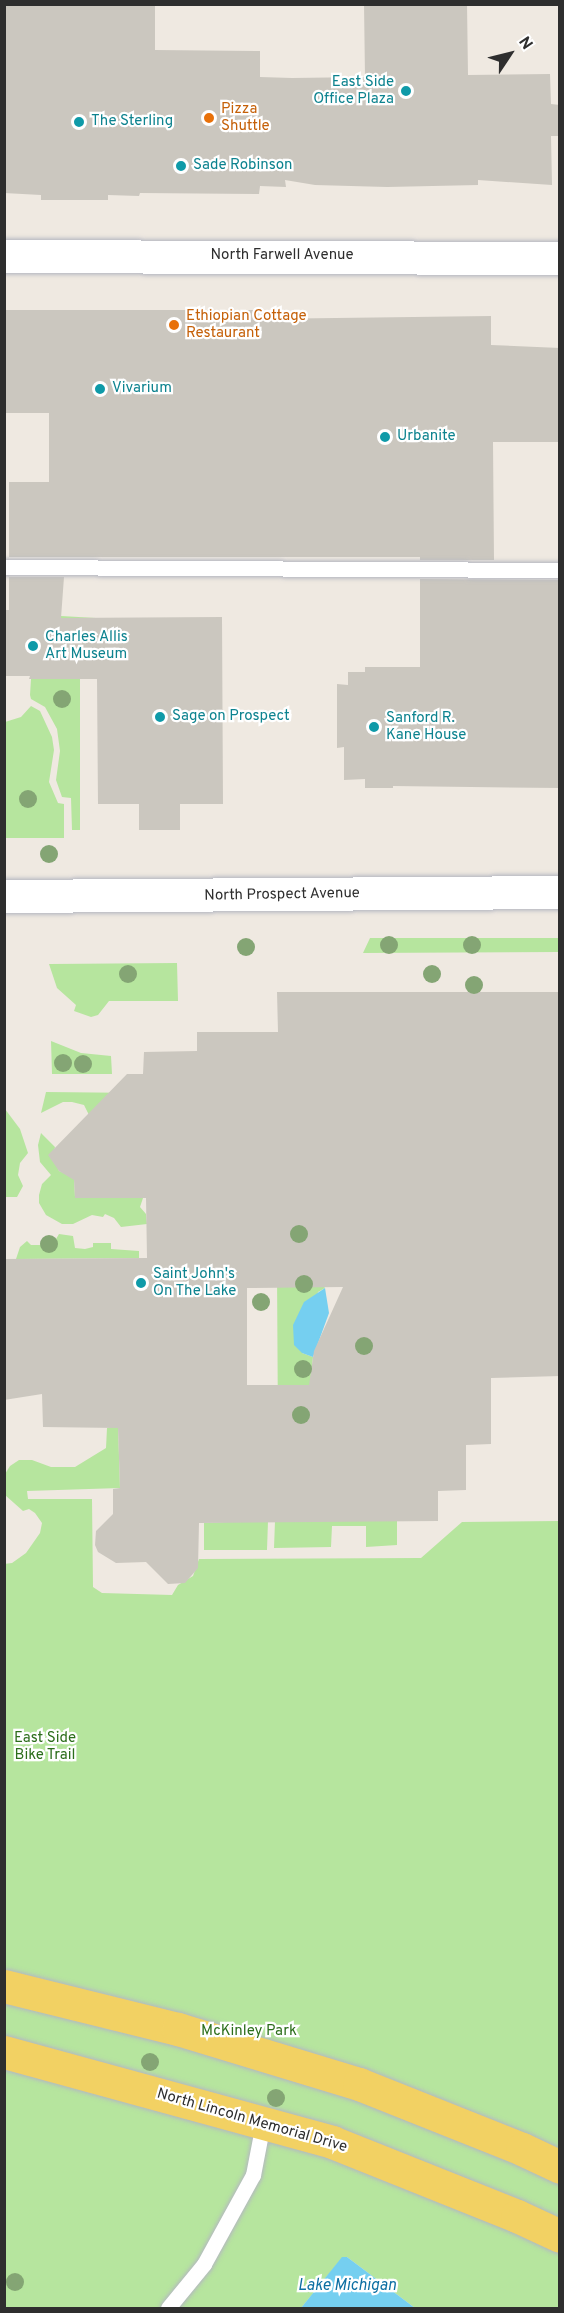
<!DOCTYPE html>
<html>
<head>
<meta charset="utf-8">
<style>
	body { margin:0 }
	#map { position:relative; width:564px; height:2313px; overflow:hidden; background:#efe9e1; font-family:Overpass,sans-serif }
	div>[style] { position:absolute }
	.green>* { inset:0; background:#b6e59e }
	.water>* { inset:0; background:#75cff0 }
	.building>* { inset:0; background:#cbc7bf }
	.roads { filter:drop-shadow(0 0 2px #b4b7c1) drop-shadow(0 0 2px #b4b7c1) }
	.lane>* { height:15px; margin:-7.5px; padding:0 7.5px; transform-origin:7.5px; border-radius:7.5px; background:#fff }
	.secondary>* { height:33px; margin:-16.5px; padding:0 16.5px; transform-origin:16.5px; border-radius:16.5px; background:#fff }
	.primary>* { height:33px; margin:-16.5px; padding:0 16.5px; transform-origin:16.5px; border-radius:16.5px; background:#f2d163 }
	.trees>* { width:18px; height:18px; margin:-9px; border-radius:50%; background:#84a574 }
	.dots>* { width:16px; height:16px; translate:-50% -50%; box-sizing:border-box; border:3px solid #fff; border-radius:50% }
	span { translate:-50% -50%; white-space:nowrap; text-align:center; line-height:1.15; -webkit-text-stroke:4.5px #fff; paint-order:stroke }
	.culture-label { font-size:15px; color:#0d838f }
	.right { translate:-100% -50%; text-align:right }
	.left { translate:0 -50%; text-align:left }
	.food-label { font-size:15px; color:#c56008 }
	.street-label { font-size:15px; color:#2e2e2e }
	.park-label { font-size:15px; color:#2c6e1b }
	.water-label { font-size:16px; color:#0d6fa3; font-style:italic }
	.frame { position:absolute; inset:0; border:6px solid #2e2e2e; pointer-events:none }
	.north { position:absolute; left:480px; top:24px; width:60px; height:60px; -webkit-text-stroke:4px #fff; paint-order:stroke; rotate:55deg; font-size:16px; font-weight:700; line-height:24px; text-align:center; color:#2e2e2e }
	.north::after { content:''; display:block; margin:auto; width:21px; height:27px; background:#2e2e2e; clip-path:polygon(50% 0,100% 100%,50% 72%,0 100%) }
</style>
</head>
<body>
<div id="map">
	<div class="green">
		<div style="clip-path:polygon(61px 616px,96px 618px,97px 634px,80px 634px,80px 830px,72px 830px,71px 798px,62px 797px,56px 780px,60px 751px,57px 729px,45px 707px,31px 699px,30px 695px,31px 679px,62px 679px)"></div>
		<div style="clip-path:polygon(31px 706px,40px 711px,52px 737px,54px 750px,49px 782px,58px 803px,64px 804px,64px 838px,5px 838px,5px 722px,21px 717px)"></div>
		<div style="clip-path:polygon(370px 938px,559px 938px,559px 952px,363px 953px)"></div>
		<div style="clip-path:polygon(177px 963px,178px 1001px,109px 1001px,98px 1015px,91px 1017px,74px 1011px,76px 1005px,57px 988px,49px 964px)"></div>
		<div style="clip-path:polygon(51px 1041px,81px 1053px,111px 1056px,112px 1074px,52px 1074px)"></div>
		<div style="clip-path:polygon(46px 1092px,143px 1093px,89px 1115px,84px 1105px,72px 1102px,63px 1102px,41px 1113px)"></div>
		<div style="clip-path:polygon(5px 1109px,20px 1129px,28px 1153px,20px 1163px,18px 1175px,23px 1186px,17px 1197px,5px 1197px)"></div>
		<div style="clip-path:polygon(41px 1133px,55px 1147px,53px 1156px,59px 1171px,74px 1177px,75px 1197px,143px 1198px,140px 1207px,146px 1214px,147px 1224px,121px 1227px,114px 1218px,105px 1214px,103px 1217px,92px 1215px,73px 1224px,62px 1224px,46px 1215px,39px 1203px,39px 1195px,42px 1184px,51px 1175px,40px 1162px,38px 1145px)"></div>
		<div style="clip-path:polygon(59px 1234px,73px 1236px,75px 1248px,85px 1249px,93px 1247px,93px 1243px,111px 1243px,111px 1249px,139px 1251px,139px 1258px,16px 1259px,20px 1247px,27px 1241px,31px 1245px,41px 1245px,56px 1239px)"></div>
		<div style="clip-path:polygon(277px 1272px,317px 1278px,325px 1288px,318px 1292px,302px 1353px,313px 1357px,311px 1376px,315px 1385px,278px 1435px)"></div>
		<div style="clip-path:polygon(118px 1425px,120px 1488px,27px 1491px,28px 1499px,92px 1499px,93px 1587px,102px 1593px,172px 1595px,178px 1585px,193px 1576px,199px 1559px,421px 1558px,462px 1522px,559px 1521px,559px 2308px,415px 2308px,347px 2257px,342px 2258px,301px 2308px,5px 2308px,4px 1564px,12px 1563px,26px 1553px,40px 1533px,42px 1523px,35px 1513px,29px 1509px,23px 1511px,5px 1495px,5px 1474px,10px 1466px,19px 1460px,32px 1460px,51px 1467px,75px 1467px,106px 1448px,107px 1428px)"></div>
		<div style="clip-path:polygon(249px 1521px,268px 1521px,267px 1550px,204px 1550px,204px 1523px)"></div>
		<div style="clip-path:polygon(275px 1521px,397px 1521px,397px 1545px,366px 1547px,366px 1526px,332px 1526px,331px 1547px,274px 1548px)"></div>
	</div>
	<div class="water">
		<div style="clip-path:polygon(325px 1288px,329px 1313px,313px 1357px,302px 1353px,294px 1345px,293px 1325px,304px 1302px)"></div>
		<div style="clip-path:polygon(342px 2257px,347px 2257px,415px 2308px,301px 2308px)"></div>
	</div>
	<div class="building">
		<div style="clip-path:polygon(4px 4px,155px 4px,155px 50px,260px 51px,260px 77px,292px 78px,365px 77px,364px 4px,467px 4px,468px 75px,550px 74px,551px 104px,560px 105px,560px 136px,551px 136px,552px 185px,478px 180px,478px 185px,387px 187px,315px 185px,285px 180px,286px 187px,260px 186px,259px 194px,140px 193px,139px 196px,108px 195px,108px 200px,41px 200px,41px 195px,4px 193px)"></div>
		<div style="clip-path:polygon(4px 310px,258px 310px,258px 319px,491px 316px,491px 345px,560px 348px,560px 442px,493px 442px,494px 560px,420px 560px,420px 557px,9px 557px,9px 482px,49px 482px,49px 413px,4px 413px)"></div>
		<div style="clip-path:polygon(9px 577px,64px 577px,61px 618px,222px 617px,223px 804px,180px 804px,180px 830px,139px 830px,139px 804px,98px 804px,97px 679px,29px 679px,30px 676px,4px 676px,4px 610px,9px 610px)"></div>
		<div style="clip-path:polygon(420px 579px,560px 580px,560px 788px,393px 786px,393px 788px,365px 788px,365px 779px,344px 780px,344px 747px,337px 748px,337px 684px,348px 685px,348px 672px,365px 672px,365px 667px,420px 667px)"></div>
		<div style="clip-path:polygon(evenodd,277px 992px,560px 992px,560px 1376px,491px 1378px,491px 1444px,466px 1445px,466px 1490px,438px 1491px,438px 1521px,199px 1523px,198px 1568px,185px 1583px,168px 1584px,146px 1562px,116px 1563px,98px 1552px,95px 1545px,96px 1531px,113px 1514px,113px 1489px,120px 1488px,118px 1428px,43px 1427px,42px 1394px,4px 1400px,4px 1259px,147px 1258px,146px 1198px,75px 1198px,74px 1180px,59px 1171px,48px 1155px,127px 1074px,143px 1074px,144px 1052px,197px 1051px,197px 1032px,278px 1032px,277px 992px,343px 1287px,314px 1351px,309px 1385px,247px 1385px,247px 1288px,343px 1287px)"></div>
	</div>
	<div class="roads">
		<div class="lane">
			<div style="left:4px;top:567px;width:556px;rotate:0.31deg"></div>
			<div style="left:168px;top:2308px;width:57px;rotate:-50.7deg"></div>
			<div style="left:204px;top:2264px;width:102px;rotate:-61.2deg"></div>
			<div style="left:253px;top:2175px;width:53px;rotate:-79.1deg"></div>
		</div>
		<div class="secondary">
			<div style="left:4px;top:256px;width:556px;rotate:0.21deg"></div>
			<div style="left:4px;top:896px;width:556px;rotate:-0.41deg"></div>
		</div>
		<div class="primary">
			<div style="left:4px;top:1986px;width:179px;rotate:13.9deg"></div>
			<div style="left:178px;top:2029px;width:189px;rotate:16.9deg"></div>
			<div style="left:359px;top:2084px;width:175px;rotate:21.7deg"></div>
			<div style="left:522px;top:2149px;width:42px;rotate:25.3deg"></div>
			<div style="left:4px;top:2052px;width:340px;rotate:15.3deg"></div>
			<div style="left:332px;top:2142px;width:199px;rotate:21.8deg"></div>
			<div style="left:517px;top:2216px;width:47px;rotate:24.9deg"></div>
		</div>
	</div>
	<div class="trees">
		<div style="left:62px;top:699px"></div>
		<div style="left:28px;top:799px"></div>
		<div style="left:49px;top:854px"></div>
		<div style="left:389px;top:945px"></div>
		<div style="left:472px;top:945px"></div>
		<div style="left:246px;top:947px"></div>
		<div style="left:128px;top:974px"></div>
		<div style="left:432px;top:974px"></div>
		<div style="left:474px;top:985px"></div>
		<div style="left:63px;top:1063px"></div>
		<div style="left:83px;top:1064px"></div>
		<div style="left:299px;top:1234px"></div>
		<div style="left:49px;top:1244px"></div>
		<div style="left:304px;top:1284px"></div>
		<div style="left:261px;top:1302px"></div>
		<div style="left:364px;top:1346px"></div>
		<div style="left:303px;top:1369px"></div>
		<div style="left:301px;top:1415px"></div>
		<div style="left:150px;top:2062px"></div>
		<div style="left:276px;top:2098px"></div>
		<div style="left:15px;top:2282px"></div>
	</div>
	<div class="dots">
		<div style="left:406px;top:91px;background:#0f9aa8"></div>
		<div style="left:209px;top:118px;background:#e8710a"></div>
		<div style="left:79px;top:122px;background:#0f9aa8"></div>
		<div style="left:181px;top:166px;background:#0f9aa8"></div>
		<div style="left:174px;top:325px;background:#e8710a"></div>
		<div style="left:100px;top:389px;background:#0f9aa8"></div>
		<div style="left:385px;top:437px;background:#0f9aa8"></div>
		<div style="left:33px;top:646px;background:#0f9aa8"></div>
		<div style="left:160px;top:717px;background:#0f9aa8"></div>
		<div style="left:374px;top:727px;background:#0f9aa8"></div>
		<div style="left:141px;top:1283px;background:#0f9aa8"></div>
	</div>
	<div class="culture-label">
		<span class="right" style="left:394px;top:91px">East Side<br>Office Plaza</span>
		<span class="left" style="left:91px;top:122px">The Sterling</span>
		<span class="left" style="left:193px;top:166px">Sade Robinson</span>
		<span class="left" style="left:112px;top:389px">Vivarium</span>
		<span class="left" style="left:397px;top:437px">Urbanite</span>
		<span class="left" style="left:45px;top:646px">Charles Allis<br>Art Museum</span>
		<span class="left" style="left:172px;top:717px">Sage on Prospect</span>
		<span class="left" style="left:386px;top:727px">Sanford R.<br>Kane House</span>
		<span class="left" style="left:153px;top:1283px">Saint John's<br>On The Lake</span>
	</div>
	<div class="food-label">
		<span class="left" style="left:221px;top:118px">Pizza<br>Shuttle</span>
		<span class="left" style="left:186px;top:325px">Ethiopian Cottage<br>Restaurant</span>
	</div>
	<div class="street-label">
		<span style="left:282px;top:256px">North Farwell Avenue</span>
		<span style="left:282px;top:895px;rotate:-1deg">North Prospect Avenue</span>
		<span style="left:252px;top:2121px;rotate:16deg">North Lincoln Memorial Drive</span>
	</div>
	<div class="park-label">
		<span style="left:45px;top:1747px">East Side<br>Bike Trail</span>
		<span style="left:249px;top:2032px">McKinley Park</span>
	</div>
	<div class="water-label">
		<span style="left:347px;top:2286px">Lake Michigan</span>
	</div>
	<div class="frame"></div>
	<div class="north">N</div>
</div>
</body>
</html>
